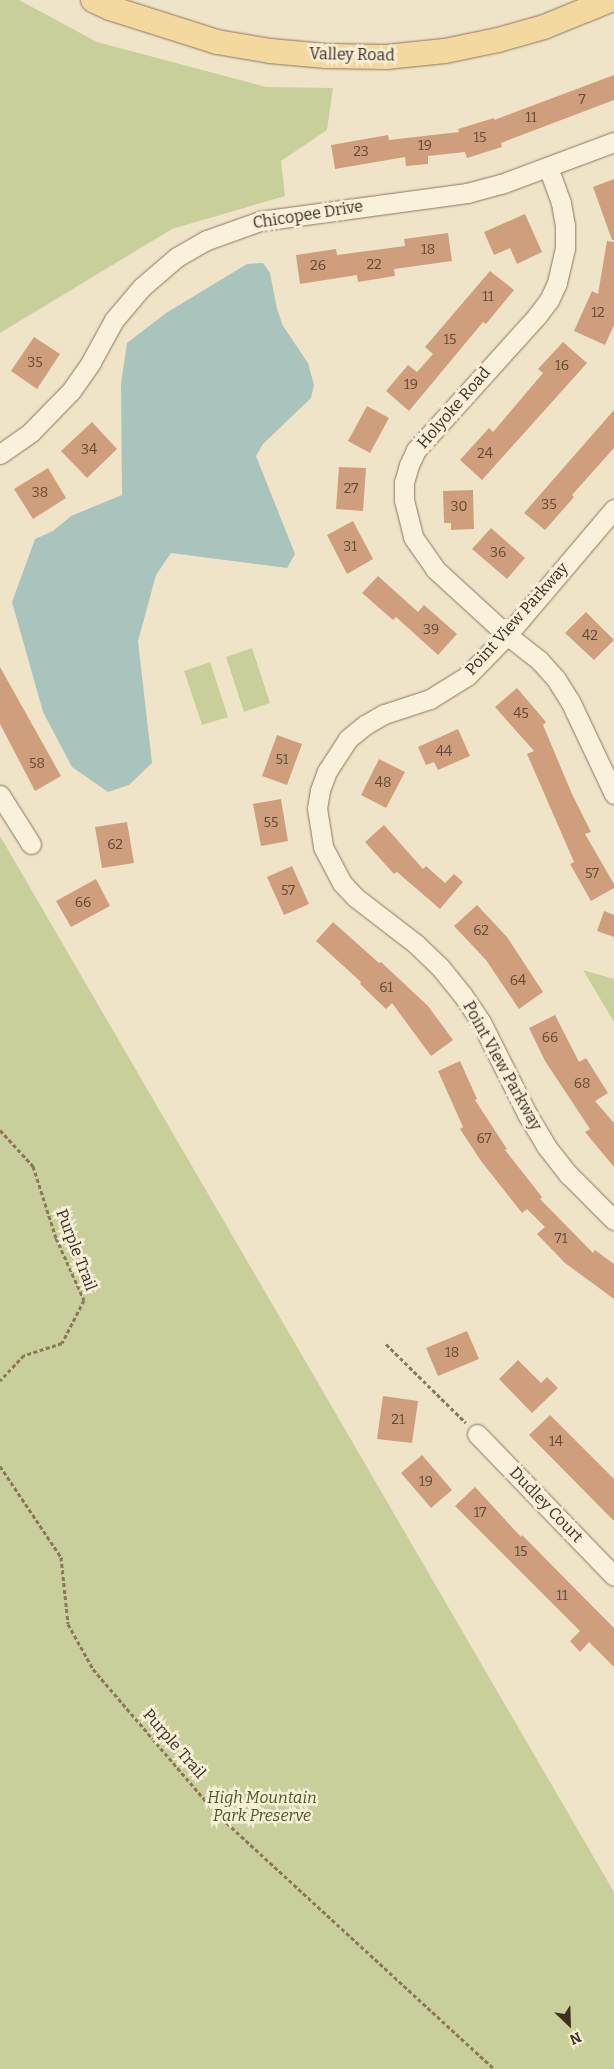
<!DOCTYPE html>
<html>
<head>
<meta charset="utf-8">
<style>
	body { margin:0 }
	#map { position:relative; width:614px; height:2069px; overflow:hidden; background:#f0e4c8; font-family:Bitter,serif }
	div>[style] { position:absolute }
	.green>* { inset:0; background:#c9cf9b }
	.water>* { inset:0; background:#a9c4bc }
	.building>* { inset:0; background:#cf9f7d }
	.path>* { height:3px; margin-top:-1.5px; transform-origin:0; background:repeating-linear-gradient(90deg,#8d765c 0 4px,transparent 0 6.5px) }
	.roads { filter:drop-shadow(0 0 1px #8d765c) drop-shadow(0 0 1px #8d765c) }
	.minor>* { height:19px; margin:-9.5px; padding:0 9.5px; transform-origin:9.5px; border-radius:9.5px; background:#faf1dc }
	.major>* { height:24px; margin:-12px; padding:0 12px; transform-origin:12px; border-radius:12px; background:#f3d9a0 }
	span { translate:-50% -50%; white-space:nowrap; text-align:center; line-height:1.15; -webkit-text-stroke:5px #f7eed8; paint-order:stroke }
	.number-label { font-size:14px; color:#624a37 }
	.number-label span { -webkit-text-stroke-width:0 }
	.street-label { font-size:16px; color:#3d2e20 }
	.park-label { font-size:16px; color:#4d5a26; font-style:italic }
	.north { position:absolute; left:544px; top:1999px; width:50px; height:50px; -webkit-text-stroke:4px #f7eed8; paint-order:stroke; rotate:156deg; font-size:14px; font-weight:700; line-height:20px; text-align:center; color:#3d2e20 }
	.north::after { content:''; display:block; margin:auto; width:18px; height:22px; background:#3d2e20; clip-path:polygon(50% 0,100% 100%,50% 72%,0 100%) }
</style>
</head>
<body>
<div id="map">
	<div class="green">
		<div style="clip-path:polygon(0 0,19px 0,97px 42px,266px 87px,333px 88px,327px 130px,281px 161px,285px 196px,172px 229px,0 333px)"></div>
		<div style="clip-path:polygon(252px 648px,270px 703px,244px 712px,226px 657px)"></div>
		<div style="clip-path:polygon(210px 662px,228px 717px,202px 725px,184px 671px)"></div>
		<div style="clip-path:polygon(0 836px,614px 1892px,614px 2069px,0 2069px)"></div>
		<div style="clip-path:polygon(583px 970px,614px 979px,614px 1022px)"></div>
	</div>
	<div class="water">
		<div style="clip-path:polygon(263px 263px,270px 273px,277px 309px,283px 326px,308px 363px,314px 385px,311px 398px,263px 444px,256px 456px,295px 554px,287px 568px,171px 553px,156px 575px,138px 641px,152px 763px,129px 785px,108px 792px,72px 767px,43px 712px,12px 602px,35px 539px,53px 531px,71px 516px,122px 495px,121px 384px,127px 343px,166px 313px,247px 264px)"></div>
	</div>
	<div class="building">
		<div style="clip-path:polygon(614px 75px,614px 100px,501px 143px,502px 147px,467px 158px,465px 152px,428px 156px,428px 164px,406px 166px,405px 157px,335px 169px,331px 145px,388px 135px,389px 140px,459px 132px,458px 129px,494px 118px,494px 120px)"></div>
		<div style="clip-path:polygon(614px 179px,614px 240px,612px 240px,593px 187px)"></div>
		<div style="clip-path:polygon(525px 214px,542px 252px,517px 264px,510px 248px,494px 255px,484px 232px)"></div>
		<div style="clip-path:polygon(448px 233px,452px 261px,394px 269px,395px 276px,358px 282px,357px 275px,300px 284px,296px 255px,336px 249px,337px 255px,405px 246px,404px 239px)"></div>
		<div style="clip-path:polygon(607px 241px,614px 242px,614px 325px,605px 345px,574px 331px,592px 291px,598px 294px)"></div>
		<div style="clip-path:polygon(490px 271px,514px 290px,486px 324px,483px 322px,409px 411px,386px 391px,408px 365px,417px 372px,433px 354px,425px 347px)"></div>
		<div style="clip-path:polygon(34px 337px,60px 354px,37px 389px,11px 371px)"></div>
		<div style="clip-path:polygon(563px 342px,587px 363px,482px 480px,460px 460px,489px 428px,493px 432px,543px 373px,538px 369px)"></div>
		<div style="clip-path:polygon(367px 406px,389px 418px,370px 453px,348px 441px)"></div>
		<div style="clip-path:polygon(614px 410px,614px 448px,572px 495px,574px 497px,545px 530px,524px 513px)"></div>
		<div style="clip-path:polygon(92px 422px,117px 449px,87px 478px,61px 451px)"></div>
		<div style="clip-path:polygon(339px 467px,366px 468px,363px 511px,336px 509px)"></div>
		<div style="clip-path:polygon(48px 468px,66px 498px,33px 519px,14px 489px)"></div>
		<div style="clip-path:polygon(473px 490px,474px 529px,451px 530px,451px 523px,444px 523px,443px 491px)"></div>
		<div style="clip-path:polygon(353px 521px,373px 559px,347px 574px,327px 535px)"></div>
		<div style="clip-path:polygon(491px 528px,525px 558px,507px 579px,472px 549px)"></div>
		<div style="clip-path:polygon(378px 576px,418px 612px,424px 605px,457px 634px,438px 655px,396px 617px,393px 620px,362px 593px)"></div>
		<div style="clip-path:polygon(586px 612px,614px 640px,594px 660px,565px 633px)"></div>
		<div style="clip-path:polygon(0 667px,61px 776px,35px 791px,0 724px)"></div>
		<div style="clip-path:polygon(517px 688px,546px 722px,543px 725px,572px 794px,591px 832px,585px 834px,614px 884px,614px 888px,591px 901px,570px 864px,574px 862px,527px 754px,534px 751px,495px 707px)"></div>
		<div style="clip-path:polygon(458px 729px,470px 756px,438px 770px,434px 762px,426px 765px,418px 747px)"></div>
		<div style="clip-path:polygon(277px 735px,302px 744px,287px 785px,262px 776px)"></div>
		<div style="clip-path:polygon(379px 759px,405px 772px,386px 808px,361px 795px)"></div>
		<div style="clip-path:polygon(281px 799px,288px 841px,261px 846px,253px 804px)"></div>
		<div style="clip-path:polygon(127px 822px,134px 863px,102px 868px,95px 827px)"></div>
		<div style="clip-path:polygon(384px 825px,423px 869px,426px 866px,445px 883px,454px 874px,463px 882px,440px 909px,397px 872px,394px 874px,365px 842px)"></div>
		<div style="clip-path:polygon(292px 866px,309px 904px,284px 915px,267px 877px)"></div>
		<div style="clip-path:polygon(96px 879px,110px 906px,71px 927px,56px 901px)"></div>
		<div style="clip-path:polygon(477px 905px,507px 937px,543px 992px,519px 1009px,486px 960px,454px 926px)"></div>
		<div style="clip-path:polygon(604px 911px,614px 915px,614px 937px,597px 931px)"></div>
		<div style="clip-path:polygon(333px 922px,379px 963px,381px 962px,428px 1006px,453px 1040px,431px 1056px,392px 1003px,386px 1009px,360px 984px,361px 982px,316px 941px)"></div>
		<div style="clip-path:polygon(555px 1015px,579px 1062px,586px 1058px,608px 1093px,595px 1101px,614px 1123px,614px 1167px,585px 1132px,590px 1129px,545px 1061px,529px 1028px)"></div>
		<div style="clip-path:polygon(460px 1061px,477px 1099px,475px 1100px,507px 1149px,505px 1150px,542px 1197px,540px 1199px,593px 1253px,595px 1250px,614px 1264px,614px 1299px,565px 1263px,537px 1234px,545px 1227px,527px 1209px,522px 1213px,481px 1161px,460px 1129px,463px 1127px,438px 1071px)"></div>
		<div style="clip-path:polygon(467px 1331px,479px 1359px,438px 1376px,426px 1348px)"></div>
		<div style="clip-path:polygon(518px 1360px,541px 1383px,547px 1377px,558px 1388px,532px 1413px,499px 1379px)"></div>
		<div style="clip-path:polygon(383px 1396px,418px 1401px,412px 1443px,377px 1439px)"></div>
		<div style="clip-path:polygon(550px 1415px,614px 1479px,614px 1521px,529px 1435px)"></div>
		<div style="clip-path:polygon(422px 1455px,452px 1490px,431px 1508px,401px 1473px)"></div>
		<div style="clip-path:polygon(475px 1487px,521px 1537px,522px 1535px,614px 1628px,614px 1667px,589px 1642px,580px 1652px,570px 1641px,580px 1631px,455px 1506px)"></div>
	</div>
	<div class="path">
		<div style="left:0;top:1130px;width:49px;rotate:47.5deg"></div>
		<div style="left:33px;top:1166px;width:76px;rotate:72.3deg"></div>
		<div style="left:56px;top:1238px;width:68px;rotate:65.7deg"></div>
		<div style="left:84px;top:1300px;width:48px;rotate:117.1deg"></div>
		<div style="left:62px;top:1343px;width:40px;rotate:162deg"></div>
		<div style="left:24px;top:1355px;width:35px;rotate:133deg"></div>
		<div style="left:386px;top:1344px;width:112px;rotate:44.6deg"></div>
		<div style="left:0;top:1466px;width:110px;rotate:56.2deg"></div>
		<div style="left:61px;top:1557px;width:67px;rotate:84deg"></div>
		<div style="left:68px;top:1624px;width:51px;rotate:60.9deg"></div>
		<div style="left:93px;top:1669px;width:191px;rotate:49.5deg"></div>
		<div style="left:217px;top:1814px;width:377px;rotate:42.6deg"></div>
	</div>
	<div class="roads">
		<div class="minor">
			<div style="left:548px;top:167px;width:38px;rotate:70deg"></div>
			<div style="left:561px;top:203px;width:23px;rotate:80deg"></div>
			<div style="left:565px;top:226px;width:22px;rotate:90deg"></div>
			<div style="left:565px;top:248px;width:36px;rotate:103deg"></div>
			<div style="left:557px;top:283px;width:19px;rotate:115deg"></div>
			<div style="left:549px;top:300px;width:20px;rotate:127deg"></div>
			<div style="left:537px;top:316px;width:181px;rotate:132.1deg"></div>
			<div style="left:416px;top:450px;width:17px;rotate:115deg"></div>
			<div style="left:409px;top:465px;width:18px;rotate:106deg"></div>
			<div style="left:404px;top:482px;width:18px;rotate:90deg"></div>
			<div style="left:404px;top:500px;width:38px;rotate:76deg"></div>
			<div style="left:413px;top:537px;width:39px;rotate:55deg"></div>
			<div style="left:435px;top:569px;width:98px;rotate:42.5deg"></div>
			<div style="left:507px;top:635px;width:41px;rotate:38deg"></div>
			<div style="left:539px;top:660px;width:25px;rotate:48deg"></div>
			<div style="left:556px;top:679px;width:26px;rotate:58deg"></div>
			<div style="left:570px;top:701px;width:103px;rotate:64.7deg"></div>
			<div style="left:0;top:454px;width:38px;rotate:-35deg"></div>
			<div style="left:31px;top:432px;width:57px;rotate:-45.7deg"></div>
			<div style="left:71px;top:391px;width:35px;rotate:-55deg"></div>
			<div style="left:91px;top:362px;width:48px;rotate:-61.3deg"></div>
			<div style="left:114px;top:320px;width:43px;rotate:-49.7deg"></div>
			<div style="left:142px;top:287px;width:46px;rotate:-40.6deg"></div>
			<div style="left:177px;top:257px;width:34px;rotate:-30deg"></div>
			<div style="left:207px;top:240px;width:56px;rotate:-19.7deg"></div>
			<div style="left:260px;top:221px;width:209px;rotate:-7.7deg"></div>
			<div style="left:467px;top:193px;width:35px;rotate:-15deg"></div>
			<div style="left:501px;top:184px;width:121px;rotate:-20.4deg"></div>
			<div style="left:614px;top:509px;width:165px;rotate:130.3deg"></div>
			<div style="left:507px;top:635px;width:57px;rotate:134.3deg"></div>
			<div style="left:467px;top:676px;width:44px;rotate:148.1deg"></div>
			<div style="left:430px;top:699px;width:48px;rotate:161.9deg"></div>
			<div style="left:384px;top:714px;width:22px;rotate:150deg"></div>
			<div style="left:365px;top:725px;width:22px;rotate:141deg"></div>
			<div style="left:348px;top:739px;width:38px;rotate:123deg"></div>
			<div style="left:327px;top:771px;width:20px;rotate:110deg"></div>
			<div style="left:320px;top:790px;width:18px;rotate:99deg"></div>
			<div style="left:317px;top:808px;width:39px;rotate:81deg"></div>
			<div style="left:323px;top:847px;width:41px;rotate:62.2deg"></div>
			<div style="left:342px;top:883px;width:19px;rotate:47deg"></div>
			<div style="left:355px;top:897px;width:77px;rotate:37.6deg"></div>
			<div style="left:416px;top:944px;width:33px;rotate:44deg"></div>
			<div style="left:440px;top:967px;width:35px;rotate:51deg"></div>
			<div style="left:462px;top:994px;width:34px;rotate:56deg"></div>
			<div style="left:481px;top:1022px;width:103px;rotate:63.4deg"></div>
			<div style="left:527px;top:1114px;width:37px;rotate:59deg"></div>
			<div style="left:546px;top:1146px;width:37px;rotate:52deg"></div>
			<div style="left:569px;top:1175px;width:64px;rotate:45deg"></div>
			<div style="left:0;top:795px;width:58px;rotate:57.7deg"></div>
			<div style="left:477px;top:1434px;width:197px;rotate:46deg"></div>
		</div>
		<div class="major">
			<div style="left:93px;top:0;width:19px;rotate:25deg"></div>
			<div style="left:110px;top:8px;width:112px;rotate:17.6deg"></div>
			<div style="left:217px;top:42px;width:54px;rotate:9.6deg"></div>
			<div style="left:270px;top:51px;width:56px;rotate:5.1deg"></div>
			<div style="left:326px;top:56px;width:60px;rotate:1deg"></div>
			<div style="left:386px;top:57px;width:59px;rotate:-5.8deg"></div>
			<div style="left:445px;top:51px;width:54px;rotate:-11.7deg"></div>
			<div style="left:498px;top:40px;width:48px;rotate:-15.8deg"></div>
			<div style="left:544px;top:27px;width:71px;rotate:-22.2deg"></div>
		</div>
	</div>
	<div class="number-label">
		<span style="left:582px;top:100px">7</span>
		<span style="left:531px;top:118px">11</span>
		<span style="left:480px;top:138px">15</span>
		<span style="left:425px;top:146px">19</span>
		<span style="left:361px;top:152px">23</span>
		<span style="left:428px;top:250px">18</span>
		<span style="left:374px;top:265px">22</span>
		<span style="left:318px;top:266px">26</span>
		<span style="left:488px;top:297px">11</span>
		<span style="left:598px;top:313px">12</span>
		<span style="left:450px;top:340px">15</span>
		<span style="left:35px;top:363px">35</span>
		<span style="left:562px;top:366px">16</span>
		<span style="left:411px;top:385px">19</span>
		<span style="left:89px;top:450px">34</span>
		<span style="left:485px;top:454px">24</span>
		<span style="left:351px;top:489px">27</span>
		<span style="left:40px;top:493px">38</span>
		<span style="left:549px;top:505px">35</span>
		<span style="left:459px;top:507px">30</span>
		<span style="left:350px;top:547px">31</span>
		<span style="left:498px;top:553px">36</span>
		<span style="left:431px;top:630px">39</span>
		<span style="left:590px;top:636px">42</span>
		<span style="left:521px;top:714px">45</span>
		<span style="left:444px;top:752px">44</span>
		<span style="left:282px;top:760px">51</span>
		<span style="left:37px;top:764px">58</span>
		<span style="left:383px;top:783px">48</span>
		<span style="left:271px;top:823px">55</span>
		<span style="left:115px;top:845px">62</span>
		<span style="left:592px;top:874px">57</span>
		<span style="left:288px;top:891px">57</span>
		<span style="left:83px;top:903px">66</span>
		<span style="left:481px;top:931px">62</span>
		<span style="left:518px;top:981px">64</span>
		<span style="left:386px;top:988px">61</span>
		<span style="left:550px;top:1038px">66</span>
		<span style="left:582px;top:1084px">68</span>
		<span style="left:484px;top:1139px">67</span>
		<span style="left:561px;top:1239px">71</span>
		<span style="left:452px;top:1353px">18</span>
		<span style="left:398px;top:1420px">21</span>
		<span style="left:556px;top:1442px">14</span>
		<span style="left:426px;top:1482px">19</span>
		<span style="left:480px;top:1513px">17</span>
		<span style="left:521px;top:1552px">15</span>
		<span style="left:562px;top:1596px">11</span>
	</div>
	<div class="street-label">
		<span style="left:352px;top:55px;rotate:1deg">Valley Road</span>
		<span style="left:308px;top:215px;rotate:-9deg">Chicopee Drive</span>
		<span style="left:454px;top:408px;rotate:-49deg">Holyoke Road</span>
		<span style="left:517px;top:619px;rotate:-48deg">Point View Parkway</span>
		<span style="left:502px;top:1066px;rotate:61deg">Point View Parkway</span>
		<span style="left:76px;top:1250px;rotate:69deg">Purple Trail</span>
		<span style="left:546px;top:1505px;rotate:46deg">Dudley Court</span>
		<span style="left:174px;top:1744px;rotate:49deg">Purple Trail</span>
	</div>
	<div class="park-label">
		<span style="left:262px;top:1807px">High Mountain<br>Park Preserve</span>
	</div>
	<div class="north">N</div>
</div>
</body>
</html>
